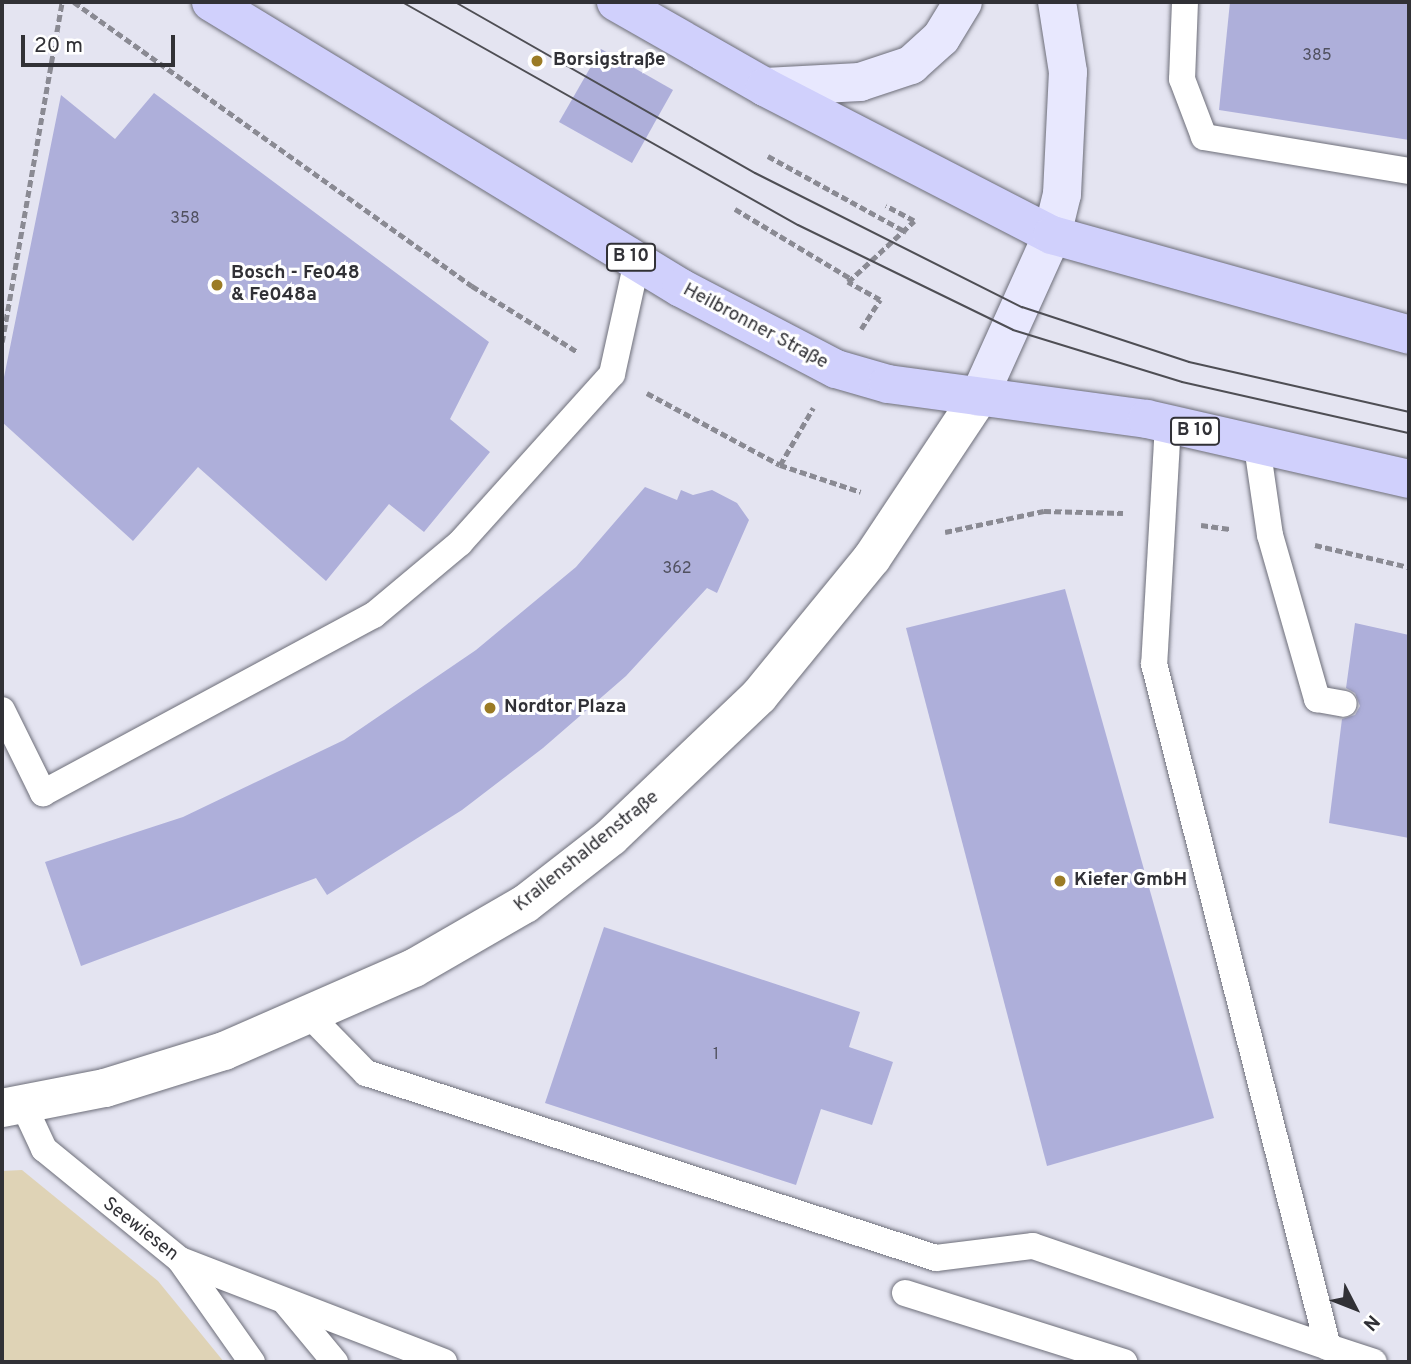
<!DOCTYPE html>
<html>
<head>
<meta charset="utf-8">
<style>
	body { margin:0 }
	#map { position:relative; width:1411px; height:1364px; overflow:hidden; background:#e4e4f1; font-family:Overpass,sans-serif }
	div>[style] { position:absolute }
	.green>* { inset:0; background:#dfd3b6 }
	.building>* { inset:0; background:#aeafda }
	.path>* { height:4.5px; margin-top:-2.25px; transform-origin:0; background:repeating-linear-gradient(90deg,#8a8a93 0 7px,transparent 0 10.5px) }
	.roads { filter:drop-shadow(0 0 2px #6d6e79) drop-shadow(0 0 2px #6d6e79) }
	.lane>* { height:26px; margin:-13px; padding:0 13px; transform-origin:13px; border-radius:13px; background:#fff }
	.street>* { height:38px; margin:-19px; padding:0 19px; transform-origin:19px; border-radius:19px; background:#fff }
	.secondary>* { height:38px; margin:-19px; padding:0 19px; transform-origin:19px; border-radius:19px; background:#e8e8fe }
	.primary>* { height:38px; margin:-19px; padding:0 19px; transform-origin:19px; border-radius:19px; background:#d0d0fc }
	.tram>* { height:2px; margin:-1px; padding:0 1px; transform-origin:1px; border-radius:1px; background:#4e4e54 }
	.dots>* { width:19px; height:19px; translate:-50% -50%; box-sizing:border-box; border:4px solid #fff; border-radius:50% }
	span { translate:-50% -50%; white-space:nowrap; text-align:center; line-height:1.15; -webkit-text-stroke:6px #fff; paint-order:stroke }
	.number-label { font-size:16px; color:#50505f }
	.number-label span { -webkit-text-stroke-width:0 }
	.shield-label span { padding:2px 5px; background:#fff; border:2px solid; border-radius:5px; -webkit-text-stroke-width:0 }
	.shield-label { font-size:18px; color:#313136; font-weight:700 }
	.poi-label { font-size:19px; color:#313136; font-weight:700 }
	.left { translate:0 -50%; text-align:left }
	.street-label { font-size:19px; color:#313136 }
	.frame { position:absolute; inset:0; border:4px solid #313136; pointer-events:none }
	.north { position:absolute; left:1320px; top:1273px; width:70px; height:70px; -webkit-text-stroke:5px #fff; paint-order:stroke; rotate:132deg; font-size:19px; font-weight:700; line-height:28px; text-align:center; color:#313136 }
	.north::after { content:''; display:block; margin:auto; width:24px; height:32px; background:#313136; clip-path:polygon(50% 0,100% 100%,50% 72%,0 100%) }
	.scale { position:absolute; left:21px; top:35px; width:154px; height:32px; box-sizing:border-box; border:4px solid #313136; border-top:0; padding-left:9px; font-size:21px; line-height:24px; white-space:nowrap; color:#313136; -webkit-text-stroke:5px #fff; paint-order:stroke }
</style>
</head>
<body>
<div id="map">
	<div class="green">
		<div style="clip-path:polygon(22px 1170px,158px 1281px,224px 1362px,2px 1362px,2px 1171px)"></div>
	</div>
	<div class="building">
		<div style="clip-path:polygon(1230px 2px,1409px 2px,1409px 140px,1219px 110px)"></div>
		<div style="clip-path:polygon(601px 49px,673px 90px,632px 163px,559px 122px)"></div>
		<div style="clip-path:polygon(154px 93px,489px 342px,450px 419px,490px 452px,424px 532px,389px 504px,326px 581px,198px 467px,133px 541px,2px 422px,2px 387px,61px 95px,115px 139px)"></div>
		<div style="clip-path:polygon(645px 487px,677px 500px,681px 490px,693px 495px,712px 490px,737px 503px,749px 520px,717px 593px,707px 588px,626px 676px,543px 748px,462px 810px,327px 895px,316px 878px,81px 966px,45px 862px,183px 817px,344px 740px,476px 650px,576px 567px)"></div>
		<div style="clip-path:polygon(1065px 589px,1214px 1118px,1047px 1166px,906px 628px)"></div>
		<div style="clip-path:polygon(1355px 623px,1409px 635px,1409px 838px,1329px 823px,1342px 719px,1355px 715px,1360px 706px,1355px 693px,1346px 688px)"></div>
		<div style="clip-path:polygon(604px 927px,860px 1012px,849px 1047px,893px 1062px,872px 1125px,821px 1109px,796px 1185px,545px 1103px)"></div>
	</div>
	<div class="path">
		<div style="left:74px;top:2px;width:489px;rotate:35.5deg"></div>
		<div style="left:472px;top:286px;width:123px;rotate:32deg"></div>
		<div style="left:768px;top:156px;width:158px;rotate:28.8deg"></div>
		<div style="left:735px;top:209px;width:134px;rotate:31deg"></div>
		<div style="left:861px;top:329px;width:35px;rotate:-57deg"></div>
		<div style="left:880px;top:300px;width:37px;rotate:-151deg"></div>
		<div style="left:848px;top:282px;width:90px;rotate:-42.7deg"></div>
		<div style="left:914px;top:221px;width:32px;rotate:-152deg"></div>
		<div style="left:2px;top:342px;width:345px;rotate:-80deg"></div>
		<div style="left:647px;top:393px;width:151px;rotate:28.4deg"></div>
		<div style="left:780px;top:465px;width:85px;rotate:18.4deg"></div>
		<div style="left:780px;top:465px;width:66px;rotate:-59.9deg"></div>
		<div style="left:1201px;top:525px;width:29px;rotate:8deg"></div>
		<div style="left:945px;top:532px;width:101px;rotate:-12deg"></div>
		<div style="left:1044px;top:511px;width:79px;rotate:1.5deg"></div>
		<div style="left:1315px;top:545px;width:97px;rotate:13.2deg"></div>
	</div>
	<div class="roads">
		<div class="lane">
			<div style="left:1185px;top:2px;width:77px;rotate:92.2deg"></div>
			<div style="left:1182px;top:79px;width:62px;rotate:69.2deg"></div>
			<div style="left:1204px;top:137px;width:208px;rotate:9.4deg"></div>
			<div style="left:1168px;top:424px;width:240px;rotate:93.3deg"></div>
			<div style="left:1154px;top:664px;width:705px;rotate:75.71deg"></div>
			<div style="left:1328px;top:1347px;width:48px;rotate:18.1deg"></div>
			<div style="left:1257px;top:446px;width:90px;rotate:81.7deg"></div>
			<div style="left:1270px;top:535px;width:171px;rotate:74deg"></div>
			<div style="left:1317px;top:699px;width:27px;rotate:10deg"></div>
			<div style="left:2px;top:710px;width:93px;rotate:63.7deg"></div>
			<div style="left:43px;top:793px;width:376px;rotate:-28.3deg"></div>
			<div style="left:374px;top:615px;width:112px;rotate:-39.9deg"></div>
			<div style="left:460px;top:543px;width:227px;rotate:-48deg"></div>
			<div style="left:612px;top:374px;width:116px;rotate:-77.5deg"></div>
			<div style="left:310px;top:1016px;width:80px;rotate:45.5deg"></div>
			<div style="left:366px;top:1073px;width:599px;rotate:17.98deg"></div>
			<div style="left:936px;top:1258px;width:98px;rotate:-7.1deg"></div>
			<div style="left:1033px;top:1246px;width:312px;rotate:18.9deg"></div>
			<div style="left:23px;top:1104px;width:50px;rotate:65deg"></div>
			<div style="left:44px;top:1149px;width:176px;rotate:39.2deg"></div>
			<div style="left:180px;top:1260px;width:125px;rotate:54.8deg"></div>
			<div style="left:180px;top:1260px;width:283px;rotate:21.1deg"></div>
			<div style="left:905px;top:1293px;width:230px;rotate:17.5deg"></div>
			<div style="left:286px;top:1303px;width:77px;rotate:50.3deg"></div>
		</div>
		<div class="street">
			<div style="left:2px;top:1108px;width:105px;rotate:-11deg"></div>
			<div style="left:105px;top:1088px;width:125px;rotate:-17.3deg"></div>
			<div style="left:224px;top:1051px;width:207px;rotate:-23.6deg"></div>
			<div style="left:414px;top:968px;width:128px;rotate:-30deg"></div>
			<div style="left:525px;top:904px;width:109px;rotate:-37.9deg"></div>
			<div style="left:611px;top:837px;width:204px;rotate:-43.6deg"></div>
			<div style="left:759px;top:696px;width:178px;rotate:-50.7deg"></div>
			<div style="left:872px;top:558px;width:193px;rotate:-56.4deg"></div>
		</div>
		<div class="secondary">
			<div style="left:765px;top:87px;width:95px;rotate:-3deg"></div>
			<div style="left:860px;top:82px;width:54px;rotate:-18.4deg"></div>
			<div style="left:911px;top:65px;width:40px;rotate:-42deg"></div>
			<div style="left:941px;top:38px;width:42px;rotate:-58.6deg"></div>
			<div style="left:979px;top:397px;width:178px;rotate:-65.7deg"></div>
			<div style="left:1052px;top:235px;width:42px;rotate:-76.3deg"></div>
			<div style="left:1062px;top:194px;width:122px;rotate:-87.2deg"></div>
			<div style="left:1068px;top:72px;width:71px;rotate:-98.9deg"></div>
		</div>
		<div class="primary">
			<div style="left:211px;top:2px;width:550px;rotate:31.32deg"></div>
			<div style="left:681px;top:288px;width:175px;rotate:27.6deg"></div>
			<div style="left:836px;top:369px;width:54px;rotate:16.1deg"></div>
			<div style="left:888px;top:384px;width:261px;rotate:7.7deg"></div>
			<div style="left:1147px;top:419px;width:269px;rotate:12.9deg"></div>
			<div style="left:616px;top:2px;width:172px;rotate:29.7deg"></div>
			<div style="left:765px;top:87px;width:323px;rotate:27.3deg"></div>
			<div style="left:1052px;top:235px;width:371px;rotate:15.6deg"></div>
		</div>
	</div>
	<div class="tram">
		<div style="left:402px;top:2px;width:454px;rotate:29.4deg"></div>
		<div style="left:798px;top:225px;width:239px;rotate:26deg"></div>
		<div style="left:1013px;top:330px;width:177px;rotate:17.1deg"></div>
		<div style="left:1182px;top:382px;width:233px;rotate:12.7deg"></div>
		<div style="left:455px;top:2px;width:345px;rotate:29.7deg"></div>
		<div style="left:755px;top:173px;width:299px;rotate:26.7deg"></div>
		<div style="left:1022px;top:307px;width:176px;rotate:18.2deg"></div>
		<div style="left:1189px;top:362px;width:226px;rotate:12.8deg"></div>
	</div>
	<div class="dots">
		<div style="left:537px;top:61px;background:#9b7b25"></div>
		<div style="left:217px;top:285px;background:#9b7b25"></div>
		<div style="left:490px;top:708px;background:#9b7b25"></div>
		<div style="left:1060px;top:881px;background:#9b7b25"></div>
	</div>
	<div class="number-label">
		<span style="left:1317px;top:56px">385</span>
		<span style="left:185px;top:219px">358</span>
		<span style="left:677px;top:569px">362</span>
		<span style="left:716px;top:1055px">1</span>
	</div>
	<div class="shield-label">
		<span style="left:631px;top:257px">B 10</span>
		<span style="left:1195px;top:431px">B 10</span>
	</div>
	<div class="poi-label">
		<span class="left" style="left:553px;top:61px">Borsigstraße</span>
		<span class="left" style="left:231px;top:285px">Bosch - Fe048<br>&amp; Fe048a</span>
		<span class="left" style="left:504px;top:708px">Nordtor Plaza</span>
		<span class="left" style="left:1074px;top:881px">Kiefer GmbH</span>
	</div>
	<div class="street-label">
		<span style="left:755px;top:327px;rotate:28deg">Heilbronner Straße</span>
		<span style="left:587px;top:852px;rotate:-39deg">Krailenshaldenstraße</span>
		<span style="left:140px;top:1230px;rotate:38deg">Seewiesen</span>
	</div>
	<div class="frame"></div>
	<div class="north">N</div>
	<div class="scale">20 m</div>
</div>
</body>
</html>
